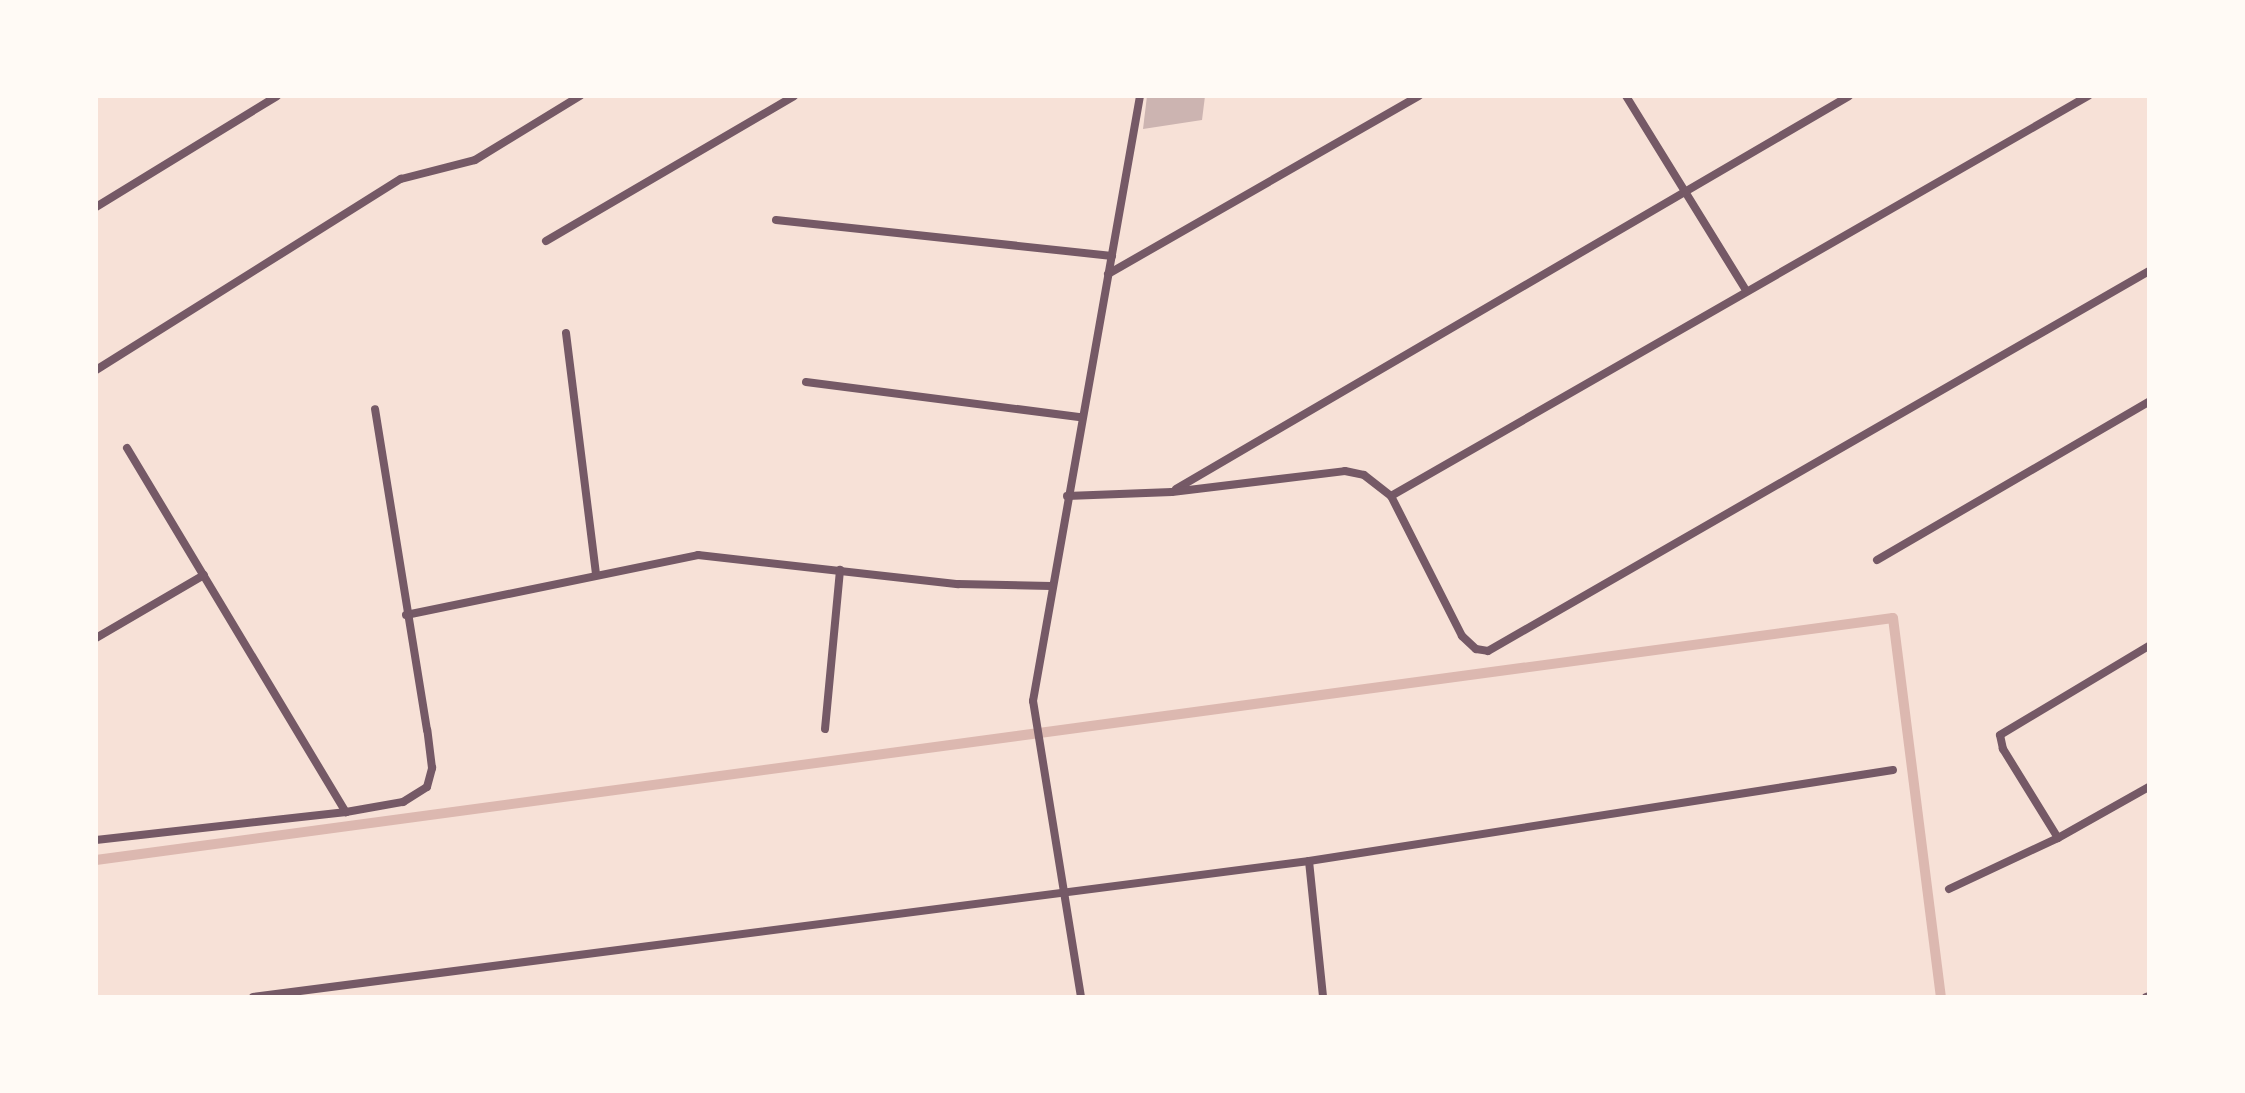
<!DOCTYPE html>
<html>
<head>
<meta charset="utf-8">
<style>
	body { margin:0 }
	#map { position:relative; width:2245px; height:1093px; overflow:hidden; background:#f7e1d7; font-family:"IBM Plex Sans",sans-serif }
	div>[style] { position:absolute }
	.stream>* { height:10px; margin:-5px; padding:0 5px; transform-origin:5px; border-radius:5px; background:#dcb8b0 }
	.building>* { inset:0; background:#ccb4b1 }
	.minor>* { height:8px; margin:-4px; padding:0 4px; transform-origin:4px; border-radius:4px; background:#755966 }
	span { translate:-50% -50%; white-space:nowrap; text-align:center; line-height:1.15; -webkit-text-stroke:6px #fffaf5; paint-order:stroke }
	.frame { position:absolute; inset:0; border:98px solid #fffaf5; pointer-events:none }
</style>
</head>
<body>
<div id="map">
	<div class="stream">
		<div style="left:96px;top:860px;width:1813px;rotate:-7.67deg"></div>
		<div style="left:1893px;top:618px;width:382px;rotate:82.8deg"></div>
	</div>
	<div class="building">
		<div style="clip-path:polygon(1147px 96px,1205px 96px,1202px 120px,1143px 129px)"></div>
	</div>
	<div class="minor">
		<div style="left:1626px;top:96px;width:228px;rotate:58.3deg"></div>
		<div style="left:96px;top:207px;width:212px;rotate:-31.5deg"></div>
		<div style="left:776px;top:220px;width:338px;rotate:6.1deg"></div>
		<div style="left:546px;top:241px;width:287px;rotate:-30.3deg"></div>
		<div style="left:1108px;top:274px;width:358px;rotate:-29.8deg"></div>
		<div style="left:566px;top:333px;width:243px;rotate:82.9deg"></div>
		<div style="left:96px;top:370px;width:360px;rotate:-32.1deg"></div>
		<div style="left:401px;top:179px;width:76px;rotate:-14.4deg"></div>
		<div style="left:475px;top:160px;width:123px;rotate:-31.4deg"></div>
		<div style="left:806px;top:382px;width:277px;rotate:7.3deg"></div>
		<div style="left:127px;top:448px;width:425px;rotate:59deg"></div>
		<div style="left:1176px;top:489px;width:779px;rotate:-30.28deg"></div>
		<div style="left:1067px;top:496px;width:105px;rotate:-2.2deg"></div>
		<div style="left:1172px;top:492px;width:174px;rotate:-6.9deg"></div>
		<div style="left:1345px;top:471px;width:19px;rotate:12deg"></div>
		<div style="left:1364px;top:475px;width:34px;rotate:38deg"></div>
		<div style="left:1391px;top:496px;width:157px;rotate:63.1deg"></div>
		<div style="left:1462px;top:636px;width:19px;rotate:43deg"></div>
		<div style="left:1476px;top:649px;width:12px;rotate:9deg"></div>
		<div style="left:1488px;top:651px;width:762px;rotate:-29.89deg"></div>
		<div style="left:1391px;top:496px;width:804px;rotate:-29.85deg"></div>
		<div style="left:1877px;top:560px;width:315px;rotate:-30.2deg"></div>
		<div style="left:406px;top:615px;width:298px;rotate:-11.6deg"></div>
		<div style="left:698px;top:555px;width:262px;rotate:6.4deg"></div>
		<div style="left:958px;top:584px;width:93px;rotate:1.2deg"></div>
		<div style="left:96px;top:638px;width:125px;rotate:-30.3deg"></div>
		<div style="left:825px;top:729px;width:160px;rotate:-84.6deg"></div>
		<div style="left:2058px;top:838px;width:105px;rotate:-121.7deg"></div>
		<div style="left:2003px;top:749px;width:14px;rotate:-102deg"></div>
		<div style="left:2000px;top:735px;width:174px;rotate:-30.9deg"></div>
		<div style="left:96px;top:840px;width:252px;rotate:-6.4deg"></div>
		<div style="left:346px;top:812px;width:58px;rotate:-10deg"></div>
		<div style="left:403px;top:802px;width:28px;rotate:-32deg"></div>
		<div style="left:427px;top:787px;width:20px;rotate:-75deg"></div>
		<div style="left:432px;top:768px;width:38px;rotate:-97deg"></div>
		<div style="left:427px;top:730px;width:325px;rotate:-99.2deg"></div>
		<div style="left:1309px;top:861px;width:137px;rotate:84.1deg"></div>
		<div style="left:1949px;top:889px;width:120px;rotate:-25.1deg"></div>
		<div style="left:2058px;top:838px;width:104px;rotate:-29.3deg"></div>
		<div style="left:253px;top:997px;width:1065px;rotate:-7.34deg"></div>
		<div style="left:1309px;top:861px;width:591px;rotate:-8.86deg"></div>
		<div style="left:1081px;top:997px;width:300px;rotate:-99.2deg"></div>
		<div style="left:1033px;top:701px;width:614px;rotate:-79.97deg"></div>
		<div style="left:2146px;top:997px;width:3px;rotate:-18deg"></div>
	</div>
	<div class="frame"></div>
</div>
</body>
</html>
